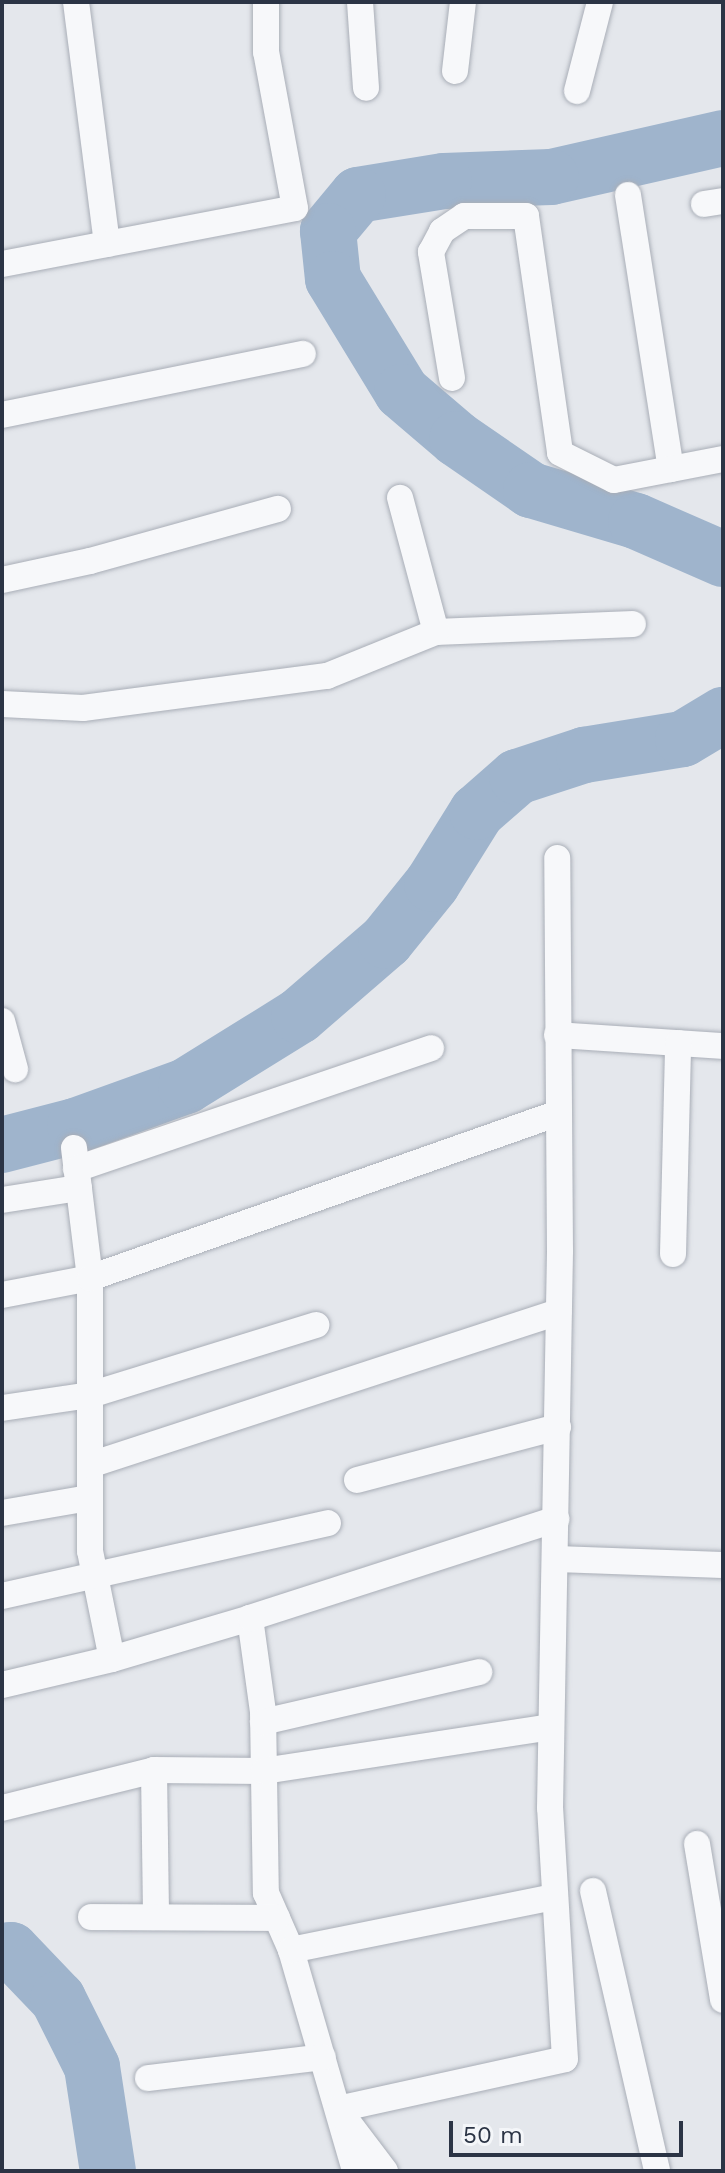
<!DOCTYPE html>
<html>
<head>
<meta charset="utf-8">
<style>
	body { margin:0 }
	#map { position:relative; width:725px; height:2173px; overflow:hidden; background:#e4e7ec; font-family:"Work Sans",sans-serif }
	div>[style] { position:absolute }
	.river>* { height:56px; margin:-28px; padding:0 28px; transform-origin:28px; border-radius:28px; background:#9fb4cc }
	.roads { filter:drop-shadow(0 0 2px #a9aeb7) drop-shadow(0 0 2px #a9aeb7) }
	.minor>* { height:26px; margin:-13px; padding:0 13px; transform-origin:13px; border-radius:13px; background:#f7f8fa }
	span { translate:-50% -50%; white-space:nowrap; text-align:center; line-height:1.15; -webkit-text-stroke:6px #f4f6f9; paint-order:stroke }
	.frame { position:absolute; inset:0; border:4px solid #2b3445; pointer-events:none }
	.scale { position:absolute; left:449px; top:2121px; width:234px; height:36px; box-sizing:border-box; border:4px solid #2b3445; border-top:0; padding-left:10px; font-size:24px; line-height:28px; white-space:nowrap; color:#2b3445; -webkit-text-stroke:6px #f4f6f9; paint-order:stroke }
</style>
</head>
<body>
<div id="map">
	<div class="river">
		<div style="left:723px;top:138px;width:176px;rotate:167.2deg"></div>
		<div style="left:551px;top:177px;width:107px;rotate:177.9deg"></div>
		<div style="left:444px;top:181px;width:87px;rotate:170.8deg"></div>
		<div style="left:358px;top:195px;width:47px;rotate:129.8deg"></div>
		<div style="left:328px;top:231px;width:48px;rotate:84.1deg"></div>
		<div style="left:333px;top:279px;width:132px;rotate:58.6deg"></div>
		<div style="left:402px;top:392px;width:72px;rotate:40.5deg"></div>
		<div style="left:457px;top:439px;width:90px;rotate:34.6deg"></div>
		<div style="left:531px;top:490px;width:109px;rotate:16.4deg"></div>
		<div style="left:636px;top:521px;width:95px;rotate:23.6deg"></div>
		<div style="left:2px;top:1145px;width:75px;rotate:-14.6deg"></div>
		<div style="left:75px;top:1126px;width:118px;rotate:-19.8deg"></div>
		<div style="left:186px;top:1086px;width:133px;rotate:-31.8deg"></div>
		<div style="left:299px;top:1016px;width:115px;rotate:-40.8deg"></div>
		<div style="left:386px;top:941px;width:73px;rotate:-51.1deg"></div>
		<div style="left:432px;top:884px;width:85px;rotate:-58deg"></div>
		<div style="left:477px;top:812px;width:53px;rotate:-41.2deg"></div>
		<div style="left:517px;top:777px;width:71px;rotate:-18.2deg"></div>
		<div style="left:584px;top:755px;width:100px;rotate:-9.2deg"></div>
		<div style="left:683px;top:739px;width:47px;rotate:-31deg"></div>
		<div style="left:2px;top:1951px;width:9px;rotate:-6deg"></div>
		<div style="left:11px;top:1950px;width:68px;rotate:46.2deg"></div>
		<div style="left:58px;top:1999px;width:76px;rotate:63.4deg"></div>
		<div style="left:92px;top:2067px;width:105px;rotate:81.3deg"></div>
	</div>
	<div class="roads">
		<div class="minor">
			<div style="left:76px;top:2px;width:244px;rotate:82.7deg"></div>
			<div style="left:360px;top:2px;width:86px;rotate:86deg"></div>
			<div style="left:455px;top:71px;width:69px;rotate:-83.4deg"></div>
			<div style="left:577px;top:91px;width:92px;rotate:-75.5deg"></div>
			<div style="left:628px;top:195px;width:277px;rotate:81.1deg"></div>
			<div style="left:671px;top:469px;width:53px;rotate:-10.9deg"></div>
			<div style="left:704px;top:204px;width:19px;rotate:-9deg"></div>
			<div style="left:2px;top:264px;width:298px;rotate:-10.8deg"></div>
			<div style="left:295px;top:208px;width:159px;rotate:-100.5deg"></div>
			<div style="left:266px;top:52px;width:50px;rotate:-90deg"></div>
			<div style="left:452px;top:378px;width:128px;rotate:-99.5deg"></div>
			<div style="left:431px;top:252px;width:24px;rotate:-62deg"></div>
			<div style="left:442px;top:231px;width:27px;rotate:-34deg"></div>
			<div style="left:464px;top:216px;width:62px"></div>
			<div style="left:526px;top:216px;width:239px;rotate:81.8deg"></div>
			<div style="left:560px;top:453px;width:60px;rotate:26.6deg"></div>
			<div style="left:614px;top:480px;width:58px;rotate:-10.9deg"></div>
			<div style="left:2px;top:415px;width:307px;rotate:-11.5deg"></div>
			<div style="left:2px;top:580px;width:90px;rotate:-12.2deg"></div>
			<div style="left:90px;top:561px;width:195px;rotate:-15.5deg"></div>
			<div style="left:436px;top:632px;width:197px;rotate:-2.3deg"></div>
			<div style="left:2px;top:704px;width:81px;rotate:2.8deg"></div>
			<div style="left:83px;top:708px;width:246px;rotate:-7.5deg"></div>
			<div style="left:327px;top:676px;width:118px;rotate:-22deg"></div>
			<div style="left:436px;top:632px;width:139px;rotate:-105deg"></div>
			<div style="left:2px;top:1021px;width:50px;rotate:74.8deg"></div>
			<div style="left:557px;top:1035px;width:166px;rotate:3.8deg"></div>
			<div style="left:74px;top:1148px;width:131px;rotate:83deg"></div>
			<div style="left:90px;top:1278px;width:273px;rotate:90deg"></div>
			<div style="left:90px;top:1551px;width:110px;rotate:78.5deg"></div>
			<div style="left:76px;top:1169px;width:375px;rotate:-18.8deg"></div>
			<div style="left:2px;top:1200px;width:78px;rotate:-8.9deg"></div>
			<div style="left:673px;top:1254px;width:211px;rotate:-88.6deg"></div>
			<div style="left:2px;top:1295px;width:90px;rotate:-10.9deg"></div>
			<div style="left:90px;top:1278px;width:496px;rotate:-19.4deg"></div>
			<div style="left:2px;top:1408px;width:89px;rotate:-8.4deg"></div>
			<div style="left:90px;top:1395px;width:237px;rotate:-17.2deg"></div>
			<div style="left:90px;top:1465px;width:493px;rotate:-18.1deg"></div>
			<div style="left:357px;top:1480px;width:208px;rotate:-14.8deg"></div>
			<div style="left:2px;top:1513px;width:88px;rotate:-9.8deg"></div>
			<div style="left:556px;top:1559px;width:167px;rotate:2.1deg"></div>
			<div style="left:2px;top:1596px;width:334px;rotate:-12.6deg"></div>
			<div style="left:250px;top:1618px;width:95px;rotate:82.1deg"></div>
			<div style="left:263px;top:1712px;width:181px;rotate:89.1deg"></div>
			<div style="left:266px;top:1893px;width:62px;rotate:66.3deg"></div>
			<div style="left:291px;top:1950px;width:230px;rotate:73.8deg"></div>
			<div style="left:2px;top:1685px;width:113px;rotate:-13.3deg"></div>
			<div style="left:112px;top:1659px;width:144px;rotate:-16.5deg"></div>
			<div style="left:250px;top:1618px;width:322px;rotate:-17.9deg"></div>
			<div style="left:263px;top:1722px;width:222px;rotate:-13deg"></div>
			<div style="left:154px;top:1770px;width:147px;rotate:89.2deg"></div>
			<div style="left:2px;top:1808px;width:157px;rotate:-14deg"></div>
			<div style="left:154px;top:1770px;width:110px;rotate:0.5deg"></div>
			<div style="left:264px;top:1771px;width:290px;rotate:-8.7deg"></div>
			<div style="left:697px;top:1844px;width:158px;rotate:80.5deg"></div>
			<div style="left:593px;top:1891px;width:287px;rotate:77.1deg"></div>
			<div style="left:91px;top:1917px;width:186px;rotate:0.3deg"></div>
			<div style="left:291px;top:1950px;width:269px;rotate:-11.4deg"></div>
			<div style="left:148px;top:2078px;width:176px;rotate:-6.8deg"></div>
			<div style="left:385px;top:2171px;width:78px;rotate:-127.2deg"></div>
			<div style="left:338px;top:2109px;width:232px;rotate:-12.4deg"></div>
			<div style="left:565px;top:2059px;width:251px;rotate:-93.4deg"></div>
			<div style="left:550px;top:1808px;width:557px;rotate:-88.97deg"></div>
			<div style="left:560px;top:1251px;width:393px;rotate:-90.4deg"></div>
		</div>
	</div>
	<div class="frame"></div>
	<div class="scale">50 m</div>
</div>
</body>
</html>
